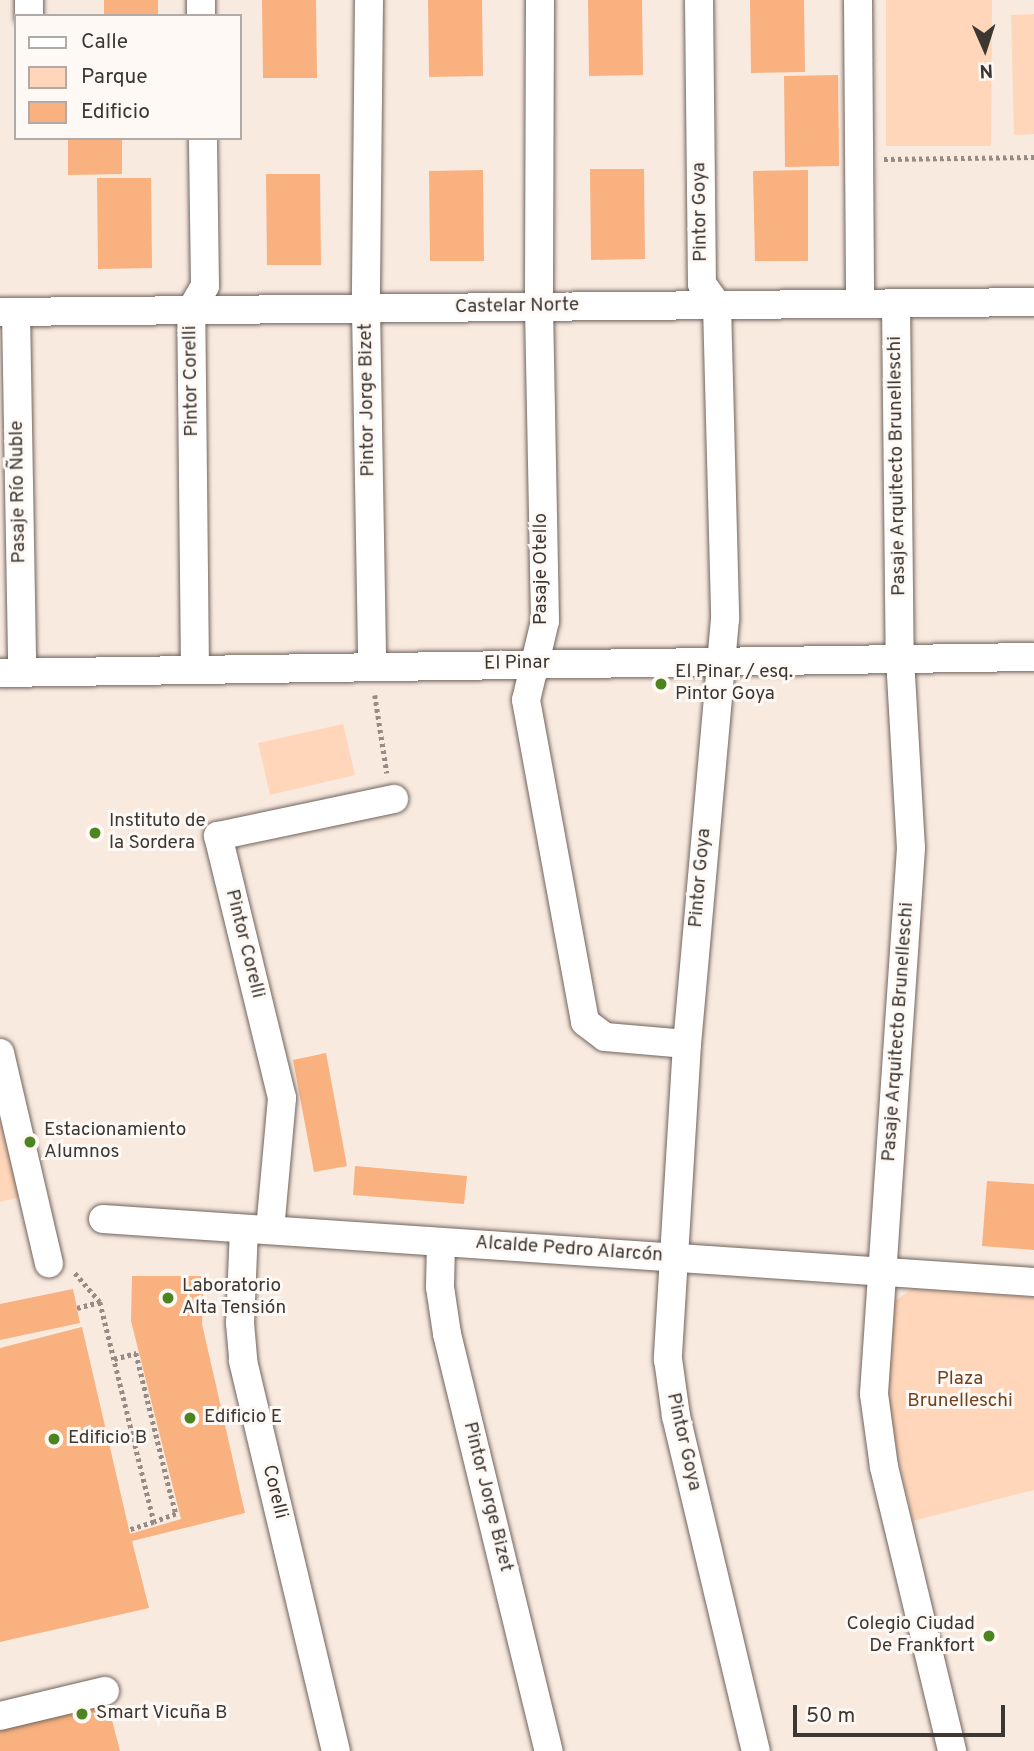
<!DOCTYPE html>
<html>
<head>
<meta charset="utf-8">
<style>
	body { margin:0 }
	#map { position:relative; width:1034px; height:1751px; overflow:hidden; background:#f9eae0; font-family:Overpass,sans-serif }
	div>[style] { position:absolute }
	.green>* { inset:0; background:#ffd6ba }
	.building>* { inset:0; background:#f8b17f }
	.path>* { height:4.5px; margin-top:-2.25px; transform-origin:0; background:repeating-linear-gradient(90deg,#968c85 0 3.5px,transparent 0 7px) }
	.roads { filter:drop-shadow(0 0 2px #71645c) drop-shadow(0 0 2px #71645c) }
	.minor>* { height:28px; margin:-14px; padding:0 14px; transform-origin:14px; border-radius:14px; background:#fff }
	.dots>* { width:19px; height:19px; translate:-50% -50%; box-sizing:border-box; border:4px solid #fff9f5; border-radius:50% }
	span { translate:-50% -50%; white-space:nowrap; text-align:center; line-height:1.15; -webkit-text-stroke:6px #fff9f5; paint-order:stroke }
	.street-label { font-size:19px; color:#3c3733 }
	.poi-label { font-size:19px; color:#3c3733 }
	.left { translate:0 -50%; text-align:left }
	.right { translate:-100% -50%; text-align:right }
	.park-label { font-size:19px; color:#71421f }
	.legend { position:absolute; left:14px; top:14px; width:228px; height:126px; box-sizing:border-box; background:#fff9f5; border:2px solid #b1aba7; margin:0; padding:9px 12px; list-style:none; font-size:21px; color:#3c3733 }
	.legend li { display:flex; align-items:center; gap:14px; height:35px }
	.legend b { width:35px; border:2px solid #b1aba7 }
	.north { position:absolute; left:950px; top:14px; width:70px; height:70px; -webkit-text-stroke:5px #fff9f5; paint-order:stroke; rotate:177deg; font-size:19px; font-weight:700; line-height:28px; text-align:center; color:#3c3733 }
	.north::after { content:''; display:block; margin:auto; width:24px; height:32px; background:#3c3733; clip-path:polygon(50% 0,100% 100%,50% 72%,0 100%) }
	.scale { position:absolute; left:793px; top:1705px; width:212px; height:32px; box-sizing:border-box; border:4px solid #3c3733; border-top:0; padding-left:9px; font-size:21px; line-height:24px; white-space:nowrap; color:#3c3733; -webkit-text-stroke:5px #fff9f5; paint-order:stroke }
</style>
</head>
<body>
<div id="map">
	<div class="green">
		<div style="clip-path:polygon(886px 0,992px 0,991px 146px,886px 146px)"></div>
		<div style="clip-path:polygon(1034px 14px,1034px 134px,1014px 135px,1011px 15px)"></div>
		<div style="clip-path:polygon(343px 724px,355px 775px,270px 795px,258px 743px)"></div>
		<div style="clip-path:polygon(0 1089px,27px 1195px,0 1202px)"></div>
		<div style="clip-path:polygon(912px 1289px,1034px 1297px,1034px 1490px,913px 1521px,885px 1398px,892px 1303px)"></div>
	</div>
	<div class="building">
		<div style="clip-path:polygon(104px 0,158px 0,158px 16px,104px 16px)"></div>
		<div style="clip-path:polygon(262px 0,316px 0,317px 78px,263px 78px)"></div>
		<div style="clip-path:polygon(428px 0,482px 0,483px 76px,429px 77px)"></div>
		<div style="clip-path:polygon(588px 0,642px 0,643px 75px,589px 76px)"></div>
		<div style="clip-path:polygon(750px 0,804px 0,805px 72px,751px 73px)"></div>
		<div style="clip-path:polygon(838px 75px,839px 166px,785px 167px,784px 76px)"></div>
		<div style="clip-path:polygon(68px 138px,122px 138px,122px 174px,68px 175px)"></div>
		<div style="clip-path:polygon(590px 169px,644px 169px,645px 259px,591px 260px)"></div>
		<div style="clip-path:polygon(483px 170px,484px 261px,430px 261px,429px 171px)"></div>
		<div style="clip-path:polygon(808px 170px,808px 261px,755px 261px,753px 171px)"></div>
		<div style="clip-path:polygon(266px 174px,320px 174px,321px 265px,267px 265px)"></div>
		<div style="clip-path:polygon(97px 178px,151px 178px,152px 268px,98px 269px)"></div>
		<div style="clip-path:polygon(326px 1053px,347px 1166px,314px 1172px,293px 1060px)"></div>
		<div style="clip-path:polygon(355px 1166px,467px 1176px,464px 1204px,353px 1195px)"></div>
		<div style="clip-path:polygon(987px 1181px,1034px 1184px,1034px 1250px,982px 1246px)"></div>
		<div style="clip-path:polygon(132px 1276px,204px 1276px,202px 1324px,245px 1513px,132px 1541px,149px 1608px,0 1642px,0 1348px,82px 1327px,130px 1534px,181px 1519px,131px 1321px)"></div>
		<div style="clip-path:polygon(73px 1289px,80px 1323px,0 1340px,0 1304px)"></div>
		<div style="clip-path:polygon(107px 1701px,120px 1751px,0 1751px,0 1727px)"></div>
	</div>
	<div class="path">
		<div style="left:884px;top:159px;width:150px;rotate:-0.8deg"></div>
		<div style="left:375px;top:695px;width:79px;rotate:81.3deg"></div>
		<div style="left:75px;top:1273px;width:38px;rotate:49deg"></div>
		<div style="left:100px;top:1302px;width:227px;rotate:76.2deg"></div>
		<div style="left:154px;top:1522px;width:25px;rotate:162deg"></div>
		<div style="left:77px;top:1308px;width:24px;rotate:-15deg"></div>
		<div style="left:114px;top:1359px;width:23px;rotate:-15deg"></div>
		<div style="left:136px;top:1353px;width:146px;rotate:76.2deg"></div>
		<div style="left:171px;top:1495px;width:20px;rotate:75deg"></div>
		<div style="left:176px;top:1514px;width:23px;rotate:160deg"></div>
	</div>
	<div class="roads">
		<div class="minor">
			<div style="left:29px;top:0;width:16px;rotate:90deg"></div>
			<div style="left:201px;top:0;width:16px;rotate:90deg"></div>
			<div style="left:369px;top:0;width:309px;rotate:90.6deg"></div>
			<div style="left:366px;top:309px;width:357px;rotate:89deg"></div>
			<div style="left:540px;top:0;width:307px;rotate:90.2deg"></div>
			<div style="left:539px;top:307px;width:314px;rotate:88.9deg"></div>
			<div style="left:545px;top:621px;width:81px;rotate:103.5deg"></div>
			<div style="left:526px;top:700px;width:327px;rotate:79.6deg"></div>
			<div style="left:585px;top:1022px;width:25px;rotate:37deg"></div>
			<div style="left:605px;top:1037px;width:82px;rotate:4.9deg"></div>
			<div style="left:699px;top:0;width:284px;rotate:89.4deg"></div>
			<div style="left:702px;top:284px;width:26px;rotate:54deg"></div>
			<div style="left:717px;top:305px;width:314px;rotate:88.5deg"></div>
			<div style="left:725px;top:619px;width:427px;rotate:95.1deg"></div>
			<div style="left:687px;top:1044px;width:316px;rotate:93.5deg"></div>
			<div style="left:668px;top:1359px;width:58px;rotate:82deg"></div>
			<div style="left:676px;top:1416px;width:344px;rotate:76.6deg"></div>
			<div style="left:858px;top:0;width:304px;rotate:89.6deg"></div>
			<div style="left:896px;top:304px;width:354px;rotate:89.4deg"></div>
			<div style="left:900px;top:658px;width:190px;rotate:86.7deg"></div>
			<div style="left:911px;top:848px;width:547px;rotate:93.88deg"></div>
			<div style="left:874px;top:1394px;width:74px;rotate:82.2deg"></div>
			<div style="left:884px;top:1467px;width:292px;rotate:76.5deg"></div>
			<div style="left:0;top:312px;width:1034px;rotate:-0.55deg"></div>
			<div style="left:16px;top:312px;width:360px;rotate:89deg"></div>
			<div style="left:195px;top:670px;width:360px;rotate:-90.6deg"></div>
			<div style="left:191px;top:310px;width:28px;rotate:-60deg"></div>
			<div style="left:205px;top:286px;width:148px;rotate:-90.8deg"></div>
			<div style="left:0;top:673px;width:1034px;rotate:-0.89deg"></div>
			<div style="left:0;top:1053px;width:216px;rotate:76.9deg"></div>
			<div style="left:103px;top:1219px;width:933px;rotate:3.87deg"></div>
			<div style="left:244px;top:1229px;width:94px;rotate:92.4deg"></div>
			<div style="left:240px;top:1323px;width:38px;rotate:85deg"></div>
			<div style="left:243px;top:1361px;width:401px;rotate:76.6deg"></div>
			<div style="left:270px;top:1230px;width:133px;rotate:-84.8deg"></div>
			<div style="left:282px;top:1098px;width:270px;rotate:-103.7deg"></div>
			<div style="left:218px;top:836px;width:180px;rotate:-11.9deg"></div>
			<div style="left:441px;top:1242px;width:45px;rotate:91.3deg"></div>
			<div style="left:440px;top:1287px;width:48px;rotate:81.5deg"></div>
			<div style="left:447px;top:1334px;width:429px;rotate:76.3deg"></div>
			<div style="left:0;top:1716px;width:108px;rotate:-13.4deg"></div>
		</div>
	</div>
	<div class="dots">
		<div style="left:661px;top:684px;background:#4c8520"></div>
		<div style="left:95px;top:833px;background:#4c8520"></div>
		<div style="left:30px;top:1142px;background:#4c8520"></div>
		<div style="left:168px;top:1298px;background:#4c8520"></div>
		<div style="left:190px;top:1418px;background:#4c8520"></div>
		<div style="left:54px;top:1439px;background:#4c8520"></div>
		<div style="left:989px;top:1636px;background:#4c8520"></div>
		<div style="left:82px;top:1714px;background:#4c8520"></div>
	</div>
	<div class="street-label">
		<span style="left:701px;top:212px;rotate:-91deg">Pintor Goya</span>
		<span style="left:517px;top:307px;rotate:-1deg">Castelar Norte</span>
		<span style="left:192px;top:381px;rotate:-91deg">Pintor Corelli</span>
		<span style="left:368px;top:400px;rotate:-91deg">Pintor Jorge Bizet</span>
		<span style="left:898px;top:466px;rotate:-91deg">Pasaje Arquitecto Brunelleschi</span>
		<span style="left:19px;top:492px;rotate:-91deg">Pasaje Río Ñuble</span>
		<span style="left:542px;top:569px;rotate:-90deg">Pasaje Otello</span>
		<span style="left:517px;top:664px;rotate:-1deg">El Pinar</span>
		<span style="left:701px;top:878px;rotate:-85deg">Pintor Goya</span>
		<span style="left:244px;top:944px;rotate:76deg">Pintor Corelli</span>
		<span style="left:899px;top:1032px;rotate:-86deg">Pasaje Arquitecto Brunelleschi</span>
		<span style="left:569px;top:1250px;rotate:4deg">Alcalde Pedro Alarcón</span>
		<span style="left:683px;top:1442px;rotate:77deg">Pintor Goya</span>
		<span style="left:274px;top:1492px;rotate:76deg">Corelli</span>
		<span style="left:487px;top:1497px;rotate:76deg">Pintor Jorge Bizet</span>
	</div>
	<div class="poi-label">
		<span class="left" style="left:675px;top:684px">El Pinar / esq.<br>Pintor Goya</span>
		<span class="left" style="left:109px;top:833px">Instituto de<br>la Sordera</span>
		<span class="left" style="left:44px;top:1142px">Estacionamiento<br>Alumnos</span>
		<span class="left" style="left:182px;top:1298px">Laboratorio<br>Alta Tensión</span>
		<span class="left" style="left:204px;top:1418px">Edificio E</span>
		<span class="left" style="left:68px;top:1439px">Edificio B</span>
		<span class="right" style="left:975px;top:1636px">Colegio Ciudad<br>De Frankfort</span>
		<span class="left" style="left:96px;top:1714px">Smart Vicuña B</span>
	</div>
	<div class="park-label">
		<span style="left:960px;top:1391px">Plaza<br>Brunelleschi</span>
	</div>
	<ul class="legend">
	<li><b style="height:9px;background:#fff"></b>Calle</li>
	<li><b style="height:19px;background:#ffd6ba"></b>Parque</li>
	<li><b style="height:19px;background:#f8b17f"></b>Edificio</li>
	</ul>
	<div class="north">N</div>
	<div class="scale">50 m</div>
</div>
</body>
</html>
